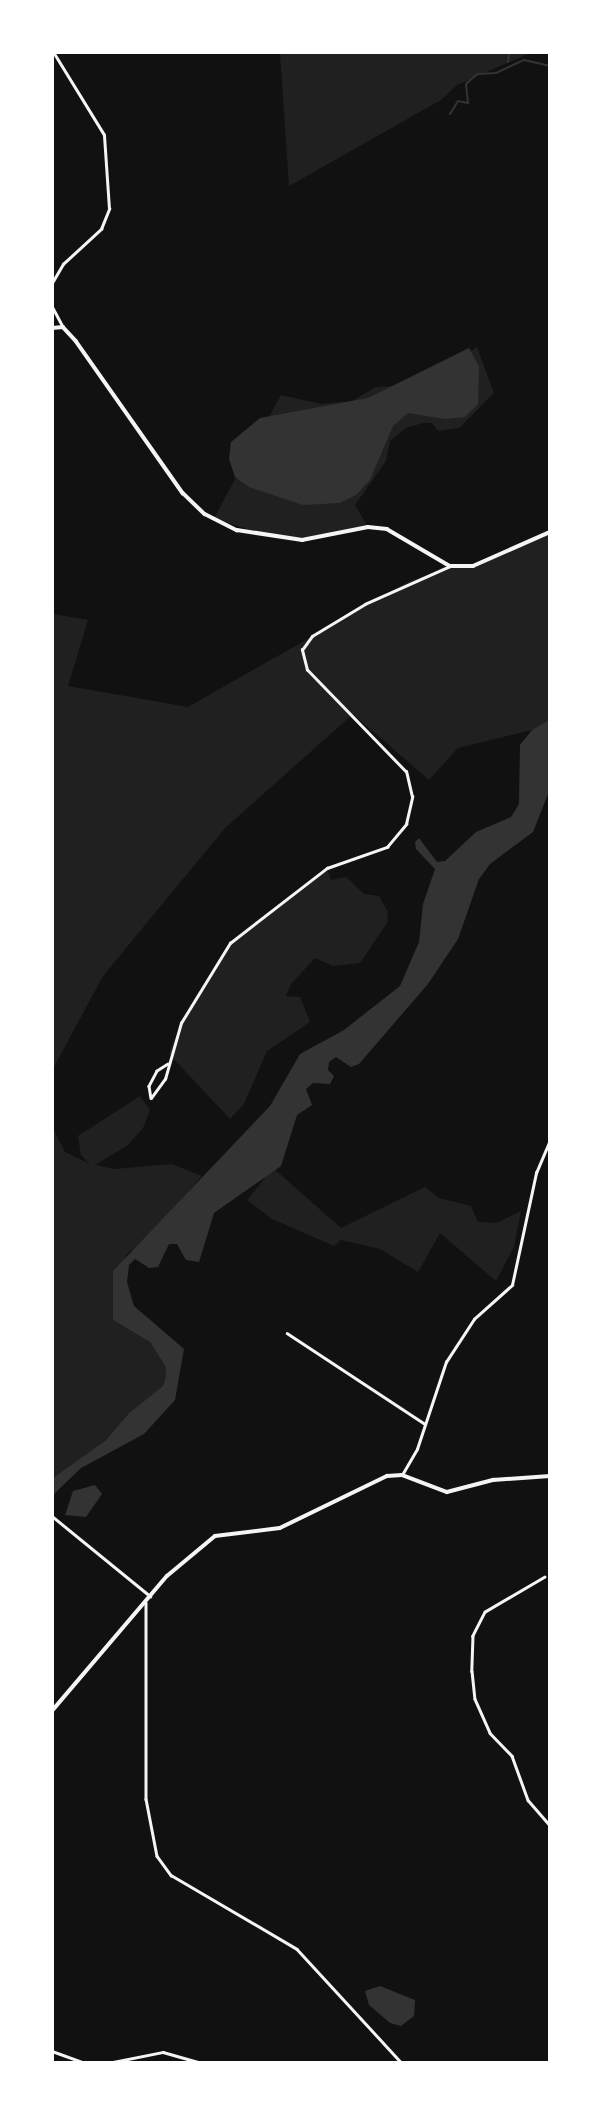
<!DOCTYPE html>
<html>
<head>
<meta charset="utf-8">
<style>
	body { margin:0 }
	#map { position:relative; width:602px; height:2115px; overflow:hidden; background:#111; font-family:"Source Sans 3",sans-serif }
	div>[style] { position:absolute }
	.green>* { inset:0; background:#202020 }
	.water>* { inset:0; background:#333 }
	.stream>* { height:2px; margin:-1px; padding:0 1px; transform-origin:1px; border-radius:1px; background:#333 }
	.minor>* { height:2.5px; margin:-1.25px; padding:0 1.25px; transform-origin:1.25px; border-radius:1.25px; background:#f5f5f5 }
	.tertiary>* { height:3.5px; margin:-1.75px; padding:0 1.75px; transform-origin:1.75px; border-radius:1.75px; background:#f5f5f5 }
	span { translate:-50% -50%; white-space:nowrap; text-align:center; line-height:1.15; -webkit-text-stroke:6px #fff; paint-order:stroke }
	.frame { position:absolute; inset:0; border:54px solid #fff; pointer-events:none }
</style>
</head>
<body>
<div id="map">
	<div class="green">
		<div style="clip-path:polygon(415px 53px,530px 53px,457px 85px,441px 100px,289px 186px,280px 53px)"></div>
		<div style="clip-path:polygon(477px 347px,494px 393px,459px 428px,438px 431px,432px 423px,423px 423px,406px 428px,390px 441px,386px 461px,355px 505px,368px 527px,309px 537px,267px 536px,214px 518px,281px 395px,321px 404px,352px 401px,376px 387px,398px 386px,436px 372px)"></div>
		<div style="clip-path:polygon(549px 532px,549px 720px,532px 730px,458px 748px,429px 780px,353px 714px,225px 828px,103px 976px,53px 1069px,53px 614px,88px 620px,68px 686px,188px 707px,406px 583px,450px 566px,473px 566px)"></div>
		<div style="clip-path:polygon(327px 868px,331px 880px,346px 877px,364px 894px,379px 896px,388px 912px,387px 923px,360px 963px,333px 966px,315px 958px,291px 984px,286px 996px,300px 997px,310px 1022px,267px 1051px,244px 1104px,230px 1119px,169px 1054px,174px 1040px,230px 943px)"></div>
		<div style="clip-path:polygon(140px 1096px,150px 1110px,143px 1128px,128px 1145px,95px 1165px,114px 1169px,172px 1164px,202px 1176px,155px 1230px,126px 1255px,113px 1320px,150px 1342px,165px 1366px,166px 1376px,163px 1386px,129px 1413px,106px 1440px,53px 1478px,52px 1126px,65px 1152px,90px 1164px,81px 1155px,78px 1136px)"></div>
		<div style="clip-path:polygon(273px 1168px,341px 1228px,425px 1187px,439px 1198px,471px 1206px,478px 1222px,497px 1223px,521px 1211px,514px 1247px,496px 1281px,440px 1233px,418px 1272px,380px 1249px,341px 1240px,334px 1246px,272px 1219px,247px 1200px)"></div>
	</div>
	<div class="water">
		<div style="clip-path:polygon(469px 348px,479px 366px,478px 404px,465px 417px,445px 419px,408px 413px,393px 426px,370px 480px,356px 495px,340px 503px,303px 505px,249px 487px,235px 477px,229px 459px,231px 442px,260px 418px,368px 398px)"></div>
		<div style="clip-path:polygon(549px 720px,548px 794px,533px 832px,490px 864px,479px 879px,458px 939px,428px 984px,359px 1064px,351px 1067px,336px 1057px,329px 1062px,328px 1070px,334px 1076px,330px 1084px,313px 1083px,306px 1089px,312px 1105px,297px 1115px,281px 1166px,214px 1213px,199px 1262px,186px 1260px,177px 1244px,169px 1244px,158px 1267px,149px 1268px,135px 1259px,129px 1265px,127px 1282px,134px 1306px,184px 1349px,175px 1400px,144px 1434px,81px 1468px,53px 1495px,53px 1478px,106px 1440px,129px 1413px,163px 1386px,166px 1376px,165px 1366px,150px 1342px,113px 1320px,113px 1271px,270px 1106px,300px 1054px,344px 1030px,400px 986px,419px 942px,423px 904px,435px 869px,416px 849px,415px 842px,419px 838px,437px 862px,445px 861px,476px 832px,511px 817px,519px 804px,520px 745px,532px 730px)"></div>
		<div style="clip-path:polygon(95px 1485px,102px 1494px,86px 1517px,65px 1515px,73px 1491px)"></div>
		<div style="clip-path:polygon(380px 1986px,415px 2000px,414px 2016px,401px 2026px,390px 2023px,369px 2005px,365px 1991px)"></div>
	</div>
	<div class="stream">
		<div style="left:508px;top:62px;width:10px;rotate:-84deg"></div>
		<div style="left:450px;top:114px;width:15px;rotate:-58deg"></div>
		<div style="left:458px;top:101px;width:10px;rotate:11deg"></div>
		<div style="left:468px;top:103px;width:19px;rotate:-96deg"></div>
		<div style="left:466px;top:84px;width:15px;rotate:-42deg"></div>
		<div style="left:477px;top:74px;width:19px;rotate:-3deg"></div>
		<div style="left:496px;top:73px;width:31px;rotate:-25deg"></div>
		<div style="left:524px;top:60px;width:27px;rotate:13deg"></div>
	</div>
	<div class="minor">
		<div style="left:52px;top:283px;width:22px;rotate:-60deg"></div>
		<div style="left:63px;top:264px;width:52px;rotate:-42.6deg"></div>
		<div style="left:101px;top:229px;width:22px;rotate:-68deg"></div>
		<div style="left:109px;top:209px;width:74px;rotate:-93.9deg"></div>
		<div style="left:104px;top:135px;width:97px;rotate:-121.6deg"></div>
		<div style="left:52px;top:306px;width:24px;rotate:62deg"></div>
		<div style="left:168px;top:1064px;width:13px;rotate:148deg"></div>
		<div style="left:157px;top:1071px;width:17px;rotate:118deg"></div>
		<div style="left:149px;top:1086px;width:12px;rotate:81deg"></div>
		<div style="left:151px;top:1098px;width:24px;rotate:-54deg"></div>
		<div style="left:165px;top:1079px;width:58px;rotate:-74.1deg"></div>
		<div style="left:181px;top:1023px;width:94px;rotate:-58.5deg"></div>
		<div style="left:230px;top:943px;width:123px;rotate:-37.7deg"></div>
		<div style="left:327px;top:868px;width:64px;rotate:-19.3deg"></div>
		<div style="left:387px;top:847px;width:30px;rotate:-50deg"></div>
		<div style="left:406px;top:824px;width:28px;rotate:-77deg"></div>
		<div style="left:412px;top:797px;width:26px;rotate:-103deg"></div>
		<div style="left:406px;top:772px;width:142px;rotate:-134.1deg"></div>
		<div style="left:307px;top:670px;width:21px;rotate:-104deg"></div>
		<div style="left:302px;top:650px;width:17px;rotate:-54deg"></div>
		<div style="left:312px;top:636px;width:62px;rotate:-31.1deg"></div>
		<div style="left:365px;top:604px;width:93px;rotate:-24.1deg"></div>
		<div style="left:287px;top:1333px;width:165px;rotate:33.4deg"></div>
		<div style="left:402px;top:1475px;width:30px;rotate:-60deg"></div>
		<div style="left:417px;top:1449px;width:92px;rotate:-71.6deg"></div>
		<div style="left:446px;top:1362px;width:51px;rotate:-56.9deg"></div>
		<div style="left:474px;top:1319px;width:51px;rotate:-41.8deg"></div>
		<div style="left:512px;top:1285px;width:115px;rotate:-77.9deg"></div>
		<div style="left:536px;top:1173px;width:36px;rotate:-67deg"></div>
		<div style="left:52px;top:1516px;width:127px;rotate:39.2deg"></div>
		<div style="left:545px;top:1577px;width:69px;rotate:149.7deg"></div>
		<div style="left:485px;top:1612px;width:27px;rotate:117deg"></div>
		<div style="left:473px;top:1636px;width:35px;rotate:92deg"></div>
		<div style="left:472px;top:1671px;width:28px;rotate:84deg"></div>
		<div style="left:475px;top:1699px;width:37px;rotate:66deg"></div>
		<div style="left:490px;top:1733px;width:32px;rotate:46deg"></div>
		<div style="left:512px;top:1756px;width:47px;rotate:70deg"></div>
		<div style="left:528px;top:1800px;width:33px;rotate:49deg"></div>
		<div style="left:146px;top:1603px;width:196px;rotate:90deg"></div>
		<div style="left:146px;top:1799px;width:58px;rotate:79.1deg"></div>
		<div style="left:157px;top:1856px;width:24px;rotate:54deg"></div>
		<div style="left:171px;top:1875px;width:146px;rotate:30.4deg"></div>
		<div style="left:297px;top:1949px;width:152px;rotate:47.4deg"></div>
		<div style="left:52px;top:2051px;width:33px;rotate:20deg"></div>
		<div style="left:113px;top:2062px;width:51px;rotate:-11.3deg"></div>
		<div style="left:163px;top:2052px;width:36px;rotate:16deg"></div>
		<div style="left:395px;top:2062px;width:41px"></div>
	</div>
	<div class="tertiary">
		<div style="left:52px;top:328px;width:11px;rotate:-5deg"></div>
		<div style="left:63px;top:327px;width:19px;rotate:47deg"></div>
		<div style="left:76px;top:341px;width:186px;rotate:54.9deg"></div>
		<div style="left:183px;top:493px;width:30px;rotate:44deg"></div>
		<div style="left:205px;top:514px;width:36px;rotate:27deg"></div>
		<div style="left:237px;top:530px;width:66px;rotate:8.7deg"></div>
		<div style="left:302px;top:540px;width:67px;rotate:-11.1deg"></div>
		<div style="left:368px;top:527px;width:19px;rotate:6deg"></div>
		<div style="left:387px;top:529px;width:73px;rotate:30.4deg"></div>
		<div style="left:450px;top:566px;width:23px"></div>
		<div style="left:473px;top:566px;width:84px;rotate:-23.8deg"></div>
		<div style="left:52px;top:1711px;width:177px;rotate:-49.6deg"></div>
		<div style="left:167px;top:1576px;width:62px;rotate:-39.8deg"></div>
		<div style="left:215px;top:1536px;width:65px;rotate:-7deg"></div>
		<div style="left:280px;top:1528px;width:119px;rotate:-25.9deg"></div>
		<div style="left:387px;top:1476px;width:15px;rotate:-4deg"></div>
		<div style="left:402px;top:1475px;width:48px;rotate:20.7deg"></div>
		<div style="left:447px;top:1492px;width:48px;rotate:-14.6deg"></div>
		<div style="left:493px;top:1480px;width:57px;rotate:-4deg"></div>
	</div>
	<div class="frame"></div>
</div>
</body>
</html>
